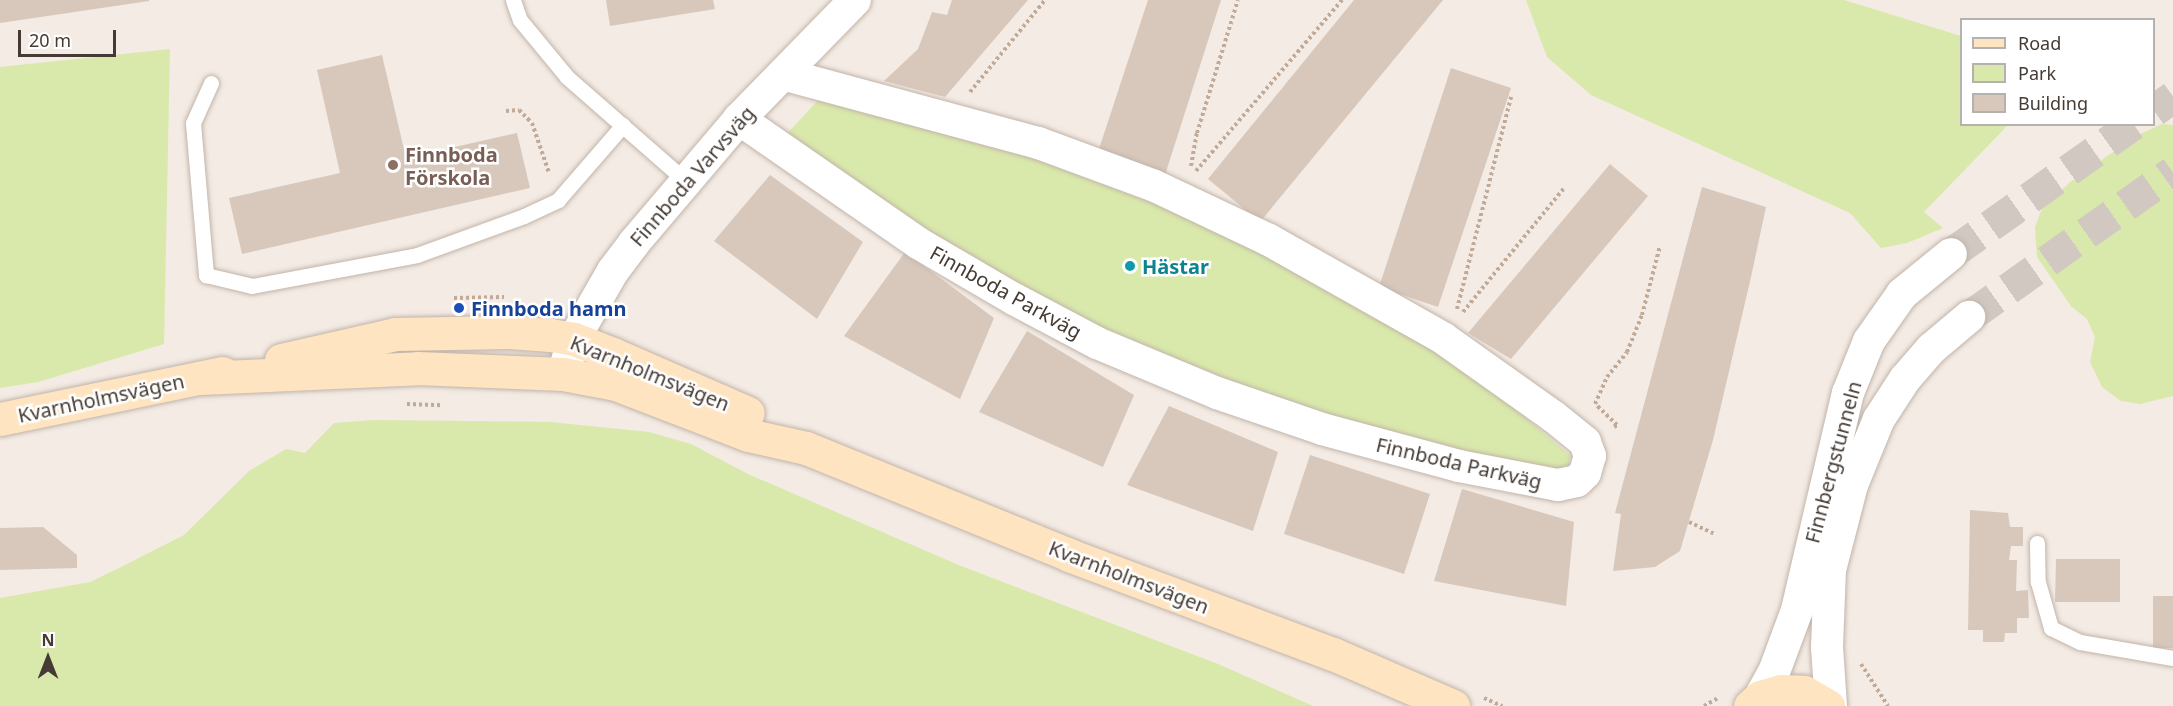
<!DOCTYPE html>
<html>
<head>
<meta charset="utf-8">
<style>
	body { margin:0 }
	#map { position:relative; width:2173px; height:706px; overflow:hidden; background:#f3ebe4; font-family:"Noto Sans",sans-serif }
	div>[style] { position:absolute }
	.green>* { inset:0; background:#d9e9ab }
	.building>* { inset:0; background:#d8c8bc }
	.street-tunnel>* { height:32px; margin-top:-16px; transform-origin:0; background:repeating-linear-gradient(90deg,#d0c8c1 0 32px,transparent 0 48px) }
	.path>* { height:4px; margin-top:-2px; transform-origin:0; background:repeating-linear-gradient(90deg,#c1aa97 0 3px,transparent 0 6px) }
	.roads { filter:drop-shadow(0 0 2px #c2b4a9) drop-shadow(0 0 2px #c2b4a9) }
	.lane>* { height:15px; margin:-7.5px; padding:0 7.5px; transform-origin:7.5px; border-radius:7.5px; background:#fff }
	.street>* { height:32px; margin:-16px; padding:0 16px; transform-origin:16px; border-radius:16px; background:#fff }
	.secondary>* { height:33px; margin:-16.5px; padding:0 16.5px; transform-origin:16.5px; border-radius:16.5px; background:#ffe4c2 }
	.dots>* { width:16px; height:16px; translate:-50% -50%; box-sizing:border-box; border:3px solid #fff; border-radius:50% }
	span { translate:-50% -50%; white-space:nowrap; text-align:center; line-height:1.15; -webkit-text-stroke:5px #fff; paint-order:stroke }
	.education-label { font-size:20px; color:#785e54; font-weight:700 }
	.left { translate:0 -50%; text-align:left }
	.street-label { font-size:20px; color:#453b34 }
	.culture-label { font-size:20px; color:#0d838f; font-weight:700 }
	.transit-label { font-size:20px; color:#164399; font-weight:700 }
	.legend { position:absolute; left:1960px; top:18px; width:195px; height:108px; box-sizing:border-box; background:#fff; border:2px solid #b5b1ae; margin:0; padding:8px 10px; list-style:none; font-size:18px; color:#453b34 }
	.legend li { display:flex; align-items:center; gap:12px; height:30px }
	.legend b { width:30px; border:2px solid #b5b1ae }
	.north { position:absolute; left:18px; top:628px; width:60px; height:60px; -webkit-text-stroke:4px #fff; paint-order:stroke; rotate:0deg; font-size:16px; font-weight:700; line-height:24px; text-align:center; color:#453b34 }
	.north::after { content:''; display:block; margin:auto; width:21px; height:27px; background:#453b34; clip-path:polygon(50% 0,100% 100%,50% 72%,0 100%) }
	.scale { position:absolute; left:18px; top:30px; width:98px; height:27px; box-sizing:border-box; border:3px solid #453b34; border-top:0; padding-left:8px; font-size:18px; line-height:21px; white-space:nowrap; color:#453b34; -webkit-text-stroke:4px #fff; paint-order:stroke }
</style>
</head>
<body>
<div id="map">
	<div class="green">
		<div style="clip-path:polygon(1526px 0,1844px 0,1961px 36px,1962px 124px,2008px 125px,1924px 212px,1943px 228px,1907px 243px,1881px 248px,1850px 213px,1591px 95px,1547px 57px)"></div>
		<div style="clip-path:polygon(170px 49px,164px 344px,38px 382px,0 388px,0 67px)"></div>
		<div style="clip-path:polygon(820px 98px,1033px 158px,1163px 207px,1278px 259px,1385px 319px,1477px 377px,1571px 456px,1565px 477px,1301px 413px,1125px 345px,996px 279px,787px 134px)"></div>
		<div style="clip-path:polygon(2162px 124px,2173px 125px,2173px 396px,2140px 404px,2121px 401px,2102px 387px,2090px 362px,2095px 337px,2087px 319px,2071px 306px,2037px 257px,2035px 227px,2043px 206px,2074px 179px,2136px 136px)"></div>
		<div style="clip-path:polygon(374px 420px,550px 422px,649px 432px,691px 444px,748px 474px,961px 566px,1218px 664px,1313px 706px,0 706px,0 598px,90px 582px,117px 569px,184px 535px,249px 471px,286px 449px,305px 453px,334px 423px)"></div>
	</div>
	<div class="building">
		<div style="clip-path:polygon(0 0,149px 0,149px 1px,0 23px)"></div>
		<div style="clip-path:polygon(606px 0,713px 0,715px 9px,610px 26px)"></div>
		<div style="clip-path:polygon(952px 0,1028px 0,945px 97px,884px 81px,918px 49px,932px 12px,947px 15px)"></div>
		<div style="clip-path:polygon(1148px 0,1221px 0,1165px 175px,1098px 152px)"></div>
		<div style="clip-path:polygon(1354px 0,1443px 0,1260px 222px,1208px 179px)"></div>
		<div style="clip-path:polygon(382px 55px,406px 158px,517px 133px,530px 188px,242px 254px,229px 198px,340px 173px,317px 70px)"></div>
		<div style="clip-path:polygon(1451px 68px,1511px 88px,1438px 307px,1379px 287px)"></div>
		<div style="clip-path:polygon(1610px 164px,1648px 196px,1511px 359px,1468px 333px)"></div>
		<div style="clip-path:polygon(770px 175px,863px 242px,817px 319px,714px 241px)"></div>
		<div style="clip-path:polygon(1702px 187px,1766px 207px,1751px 277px,1713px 440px,1680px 551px,1655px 567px,1613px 571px,1621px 514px,1615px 513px)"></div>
		<div style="clip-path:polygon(905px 252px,994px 318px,960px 399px,844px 336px)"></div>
		<div style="clip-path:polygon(1027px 331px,1134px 395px,1103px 467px,979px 412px)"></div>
		<div style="clip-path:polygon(1169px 406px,1278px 452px,1253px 531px,1127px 485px)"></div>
		<div style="clip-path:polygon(1310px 455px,1430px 494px,1404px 574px,1284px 534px)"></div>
		<div style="clip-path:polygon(1462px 489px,1574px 522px,1566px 606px,1434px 581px)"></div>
		<div style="clip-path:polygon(1970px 510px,2008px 513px,2010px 527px,2023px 527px,2023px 546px,2011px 546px,2009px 560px,2017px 560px,2016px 591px,2028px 590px,2029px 618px,2017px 618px,2017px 633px,2005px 633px,2004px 642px,1983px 642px,1983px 630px,1968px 630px)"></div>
		<div style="clip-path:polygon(43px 527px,77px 555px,77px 568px,0 570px,0 528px)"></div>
		<div style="clip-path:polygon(2056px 559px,2120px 559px,2120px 602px,2055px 602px)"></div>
		<div style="clip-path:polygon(2153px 596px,2173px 596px,2173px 648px,2153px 648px)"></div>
	</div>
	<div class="street-tunnel">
		<div style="left:2154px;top:111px;width:24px;rotate:-36deg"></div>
		<div style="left:1951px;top:254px;width:224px;rotate:-35.4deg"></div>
		<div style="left:1969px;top:317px;width:250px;rotate:-35.4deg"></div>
	</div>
	<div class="path">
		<div style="left:970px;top:92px;width:119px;rotate:-50.8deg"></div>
		<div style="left:506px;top:111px;width:13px;rotate:-4deg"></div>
		<div style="left:519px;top:110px;width:18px;rotate:45deg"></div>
		<div style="left:532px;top:123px;width:53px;rotate:71.2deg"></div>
		<div style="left:1191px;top:166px;width:34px;rotate:-80deg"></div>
		<div style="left:1197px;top:133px;width:139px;rotate:-72.9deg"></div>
		<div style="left:1196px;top:171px;width:225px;rotate:-49.5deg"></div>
		<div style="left:454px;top:298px;width:50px;rotate:-1.1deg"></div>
		<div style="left:1457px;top:309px;width:219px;rotate:-75.7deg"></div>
		<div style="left:1463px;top:312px;width:161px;rotate:-50.8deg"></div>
		<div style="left:407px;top:404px;width:35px;rotate:2deg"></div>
		<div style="left:1614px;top:427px;width:4px;rotate:-34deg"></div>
		<div style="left:1617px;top:425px;width:30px;rotate:-136deg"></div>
		<div style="left:1595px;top:404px;width:30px;rotate:-66deg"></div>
		<div style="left:1607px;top:377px;width:32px;rotate:-51deg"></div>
		<div style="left:1627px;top:352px;width:40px;rotate:-68deg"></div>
		<div style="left:1642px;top:315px;width:71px;rotate:-75.4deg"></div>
		<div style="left:1689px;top:522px;width:29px;rotate:25deg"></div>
		<div style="left:1861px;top:664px;width:50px;rotate:57.3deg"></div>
		<div style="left:1484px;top:698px;width:20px;rotate:24deg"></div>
		<div style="left:1704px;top:706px;width:16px;rotate:-30deg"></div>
	</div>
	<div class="roads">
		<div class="lane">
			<div style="left:513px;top:0;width:21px;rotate:71deg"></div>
			<div style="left:520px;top:20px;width:74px;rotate:50.5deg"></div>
			<div style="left:567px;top:77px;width:158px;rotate:41.2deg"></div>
			<div style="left:211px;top:83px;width:44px;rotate:114.2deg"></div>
			<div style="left:193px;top:123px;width:153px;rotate:85.1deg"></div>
			<div style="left:206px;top:275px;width:47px;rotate:13.4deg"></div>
			<div style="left:252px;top:286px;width:168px;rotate:-10.6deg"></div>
			<div style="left:417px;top:255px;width:114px;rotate:-20deg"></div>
			<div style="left:524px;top:216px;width:38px;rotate:-25deg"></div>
			<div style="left:558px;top:200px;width:99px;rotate:-49.1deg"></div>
			<div style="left:2037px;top:543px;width:39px;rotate:89deg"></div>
			<div style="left:2038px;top:582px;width:48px;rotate:74.2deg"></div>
			<div style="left:2051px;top:628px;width:32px;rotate:26deg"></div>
			<div style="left:2080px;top:642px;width:94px;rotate:9.8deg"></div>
		</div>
		<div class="street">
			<div style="left:739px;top:119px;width:218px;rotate:34.7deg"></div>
			<div style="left:918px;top:243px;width:111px;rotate:30.3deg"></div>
			<div style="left:1014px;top:299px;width:94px;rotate:27.9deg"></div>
			<div style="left:1097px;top:343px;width:130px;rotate:22.6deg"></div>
			<div style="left:1217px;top:393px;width:111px;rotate:18.9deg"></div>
			<div style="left:1322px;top:429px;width:142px;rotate:15.1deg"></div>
			<div style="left:1459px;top:466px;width:101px;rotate:10.9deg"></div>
			<div style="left:1558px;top:485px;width:19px;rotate:-12deg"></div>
			<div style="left:1577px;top:481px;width:11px;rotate:-45deg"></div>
			<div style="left:1585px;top:473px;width:18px;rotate:-74deg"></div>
			<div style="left:1590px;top:456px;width:15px;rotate:-110deg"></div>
			<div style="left:1585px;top:442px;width:40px;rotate:-141deg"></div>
			<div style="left:1554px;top:417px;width:136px;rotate:-144.6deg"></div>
			<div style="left:1443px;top:338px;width:200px;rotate:-150.6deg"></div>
			<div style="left:1269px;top:240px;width:126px;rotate:-154.7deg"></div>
			<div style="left:1155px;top:186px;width:125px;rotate:-159.8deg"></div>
			<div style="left:1038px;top:143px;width:264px;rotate:-164.9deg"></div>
			<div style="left:563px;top:374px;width:37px;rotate:-73deg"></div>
			<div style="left:574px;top:339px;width:78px;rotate:-60.2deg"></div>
			<div style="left:613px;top:271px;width:35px;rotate:-53deg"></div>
			<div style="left:634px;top:243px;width:162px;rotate:-49.7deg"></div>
			<div style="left:739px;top:119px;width:166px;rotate:-45.7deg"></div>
			<div style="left:1760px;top:697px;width:29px;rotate:-61deg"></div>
			<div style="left:1774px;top:672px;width:66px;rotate:-69.6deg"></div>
			<div style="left:1797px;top:610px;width:223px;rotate:-76.8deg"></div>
			<div style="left:1848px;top:393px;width:56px;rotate:-68deg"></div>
			<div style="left:1869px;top:341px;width:57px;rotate:-54.9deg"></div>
			<div style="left:1902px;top:294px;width:63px;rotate:-39.2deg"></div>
			<div style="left:1831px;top:706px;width:59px;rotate:-93.9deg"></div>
			<div style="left:1827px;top:647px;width:77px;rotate:-87.8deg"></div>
			<div style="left:1830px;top:570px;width:88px;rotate:-75.5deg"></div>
			<div style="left:1852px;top:485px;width:71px;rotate:-67.8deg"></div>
			<div style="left:1879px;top:419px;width:48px;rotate:-57deg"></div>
			<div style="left:1905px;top:379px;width:40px;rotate:-49deg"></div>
			<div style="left:1931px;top:349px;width:50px;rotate:-40.1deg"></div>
		</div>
		<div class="secondary">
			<div style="left:281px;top:360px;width:117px;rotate:-12.8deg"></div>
			<div style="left:395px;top:334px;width:114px;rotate:-1deg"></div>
			<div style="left:509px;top:332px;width:41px;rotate:4.2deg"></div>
			<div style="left:550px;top:335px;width:24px;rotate:9deg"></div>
			<div style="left:574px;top:339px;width:42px;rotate:21deg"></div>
			<div style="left:613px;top:354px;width:147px;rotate:23.6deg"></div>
			<div style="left:201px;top:378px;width:217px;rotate:-2.6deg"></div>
			<div style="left:418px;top:368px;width:145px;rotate:2.4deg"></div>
			<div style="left:563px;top:374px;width:54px;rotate:10.7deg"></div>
			<div style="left:616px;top:384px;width:142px;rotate:21.1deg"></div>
			<div style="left:748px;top:435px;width:59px;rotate:12.6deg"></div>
			<div style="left:806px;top:448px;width:284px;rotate:22.1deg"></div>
			<div style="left:1069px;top:555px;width:282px;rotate:20.6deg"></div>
			<div style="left:1333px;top:654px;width:131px;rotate:23.4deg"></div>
			<div style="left:0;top:419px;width:227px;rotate:-11.7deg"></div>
			<div style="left:1750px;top:706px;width:13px;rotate:-42deg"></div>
			<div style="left:1760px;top:697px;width:22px;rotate:-16deg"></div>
			<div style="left:1781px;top:691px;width:23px;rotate:2deg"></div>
			<div style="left:1804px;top:692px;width:28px;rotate:30deg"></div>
		</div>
	</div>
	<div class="dots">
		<div style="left:393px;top:165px;background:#8d6e63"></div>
		<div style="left:1130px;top:266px;background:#0f9aa8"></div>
		<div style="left:459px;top:308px;background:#1a4fb4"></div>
	</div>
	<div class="education-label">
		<span class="left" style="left:405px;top:166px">Finnboda<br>Förskola</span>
	</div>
	<div class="street-label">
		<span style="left:692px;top:176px;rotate:-49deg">Finnboda Varvsväg</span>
		<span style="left:1006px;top:292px;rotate:29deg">Finnboda Parkväg</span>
		<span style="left:650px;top:373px;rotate:22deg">Kvarnholmsvägen</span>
		<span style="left:101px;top:398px;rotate:-12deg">Kvarnholmsvägen</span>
		<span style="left:1833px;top:462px;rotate:-75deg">Finnbergstunneln</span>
		<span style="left:1459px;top:463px;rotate:13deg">Finnboda Parkväg</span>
		<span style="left:1129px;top:577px;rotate:21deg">Kvarnholmsvägen</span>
	</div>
	<div class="culture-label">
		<span class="left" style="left:1142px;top:266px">Hästar</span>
	</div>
	<div class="transit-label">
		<span class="left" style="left:471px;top:308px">Finnboda hamn</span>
	</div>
	<ul class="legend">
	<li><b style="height:8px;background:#ffe4c2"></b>Road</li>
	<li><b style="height:16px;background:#d9e9ab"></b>Park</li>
	<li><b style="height:16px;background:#d8c8bc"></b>Building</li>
	</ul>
	<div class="north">N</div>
	<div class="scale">20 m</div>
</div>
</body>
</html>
